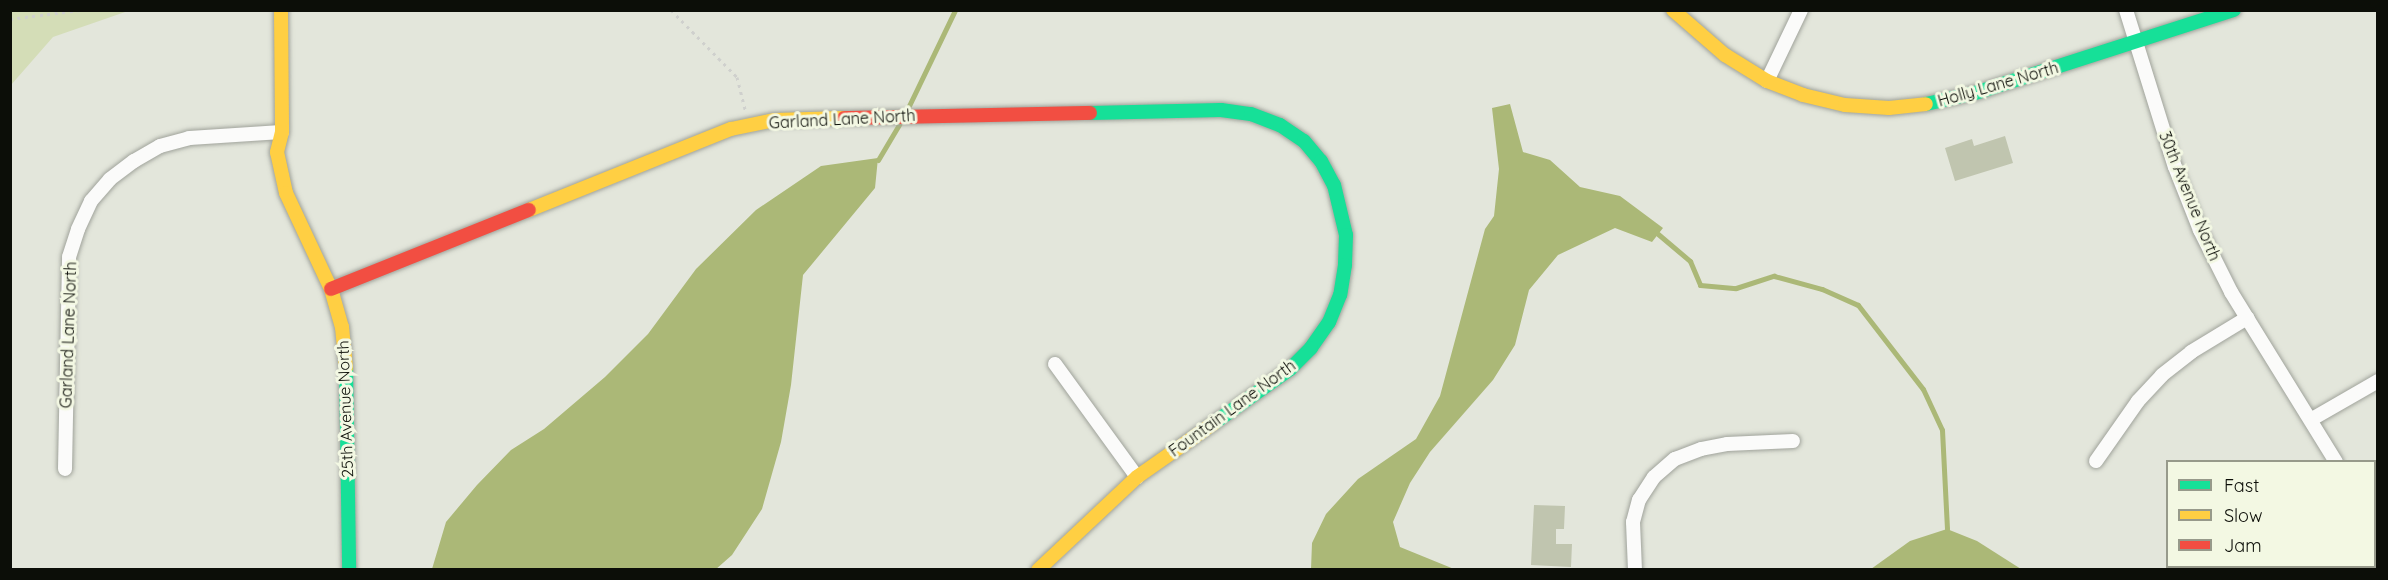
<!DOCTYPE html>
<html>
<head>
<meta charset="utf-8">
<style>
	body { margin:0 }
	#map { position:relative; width:2388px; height:580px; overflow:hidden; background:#e3e6db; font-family:Quicksand,sans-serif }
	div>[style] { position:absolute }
	.green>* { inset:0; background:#d4ddb7 }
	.water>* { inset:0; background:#abb877 }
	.stream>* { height:5px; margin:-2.5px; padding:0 2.5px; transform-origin:2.5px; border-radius:2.5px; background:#abb877 }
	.building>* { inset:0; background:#c0c5af }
	.path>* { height:3px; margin-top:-1.5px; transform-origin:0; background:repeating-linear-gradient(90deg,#cfd0cd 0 3px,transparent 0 7.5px) }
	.roads { filter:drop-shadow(0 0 2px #a0a39b) drop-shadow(0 0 2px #a0a39b) }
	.street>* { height:14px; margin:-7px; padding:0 7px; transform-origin:7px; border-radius:7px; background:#fbfbfa }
	.fast>* { height:14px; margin:-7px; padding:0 7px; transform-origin:7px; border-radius:7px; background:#16e098 }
	.slow>* { height:14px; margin:-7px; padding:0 7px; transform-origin:7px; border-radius:7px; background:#ffcf43 }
	.jam>* { height:14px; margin:-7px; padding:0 7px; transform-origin:7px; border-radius:7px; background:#f24e42 }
	span { translate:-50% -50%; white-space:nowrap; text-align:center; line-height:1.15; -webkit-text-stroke:6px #f3f8e3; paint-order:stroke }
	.street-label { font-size:16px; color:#0c0e08 }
	.frame { position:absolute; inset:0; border:12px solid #0c0e08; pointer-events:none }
	.legend { position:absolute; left:2166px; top:460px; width:210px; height:108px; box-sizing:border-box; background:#f3f8e3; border:2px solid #979a8b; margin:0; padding:8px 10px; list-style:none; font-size:18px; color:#0c0e08 }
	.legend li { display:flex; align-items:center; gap:12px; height:30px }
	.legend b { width:30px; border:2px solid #979a8b }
</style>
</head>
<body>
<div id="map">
	<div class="green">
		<div style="clip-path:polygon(11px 10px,128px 10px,128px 11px,53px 37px,11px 85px)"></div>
	</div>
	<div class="water">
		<div style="clip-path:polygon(1510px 104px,1523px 152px,1550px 160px,1580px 187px,1620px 196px,1663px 228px,1652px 242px,1615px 228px,1558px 255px,1529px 290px,1515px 345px,1493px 380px,1430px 452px,1410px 483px,1393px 522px,1400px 547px,1454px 569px,1311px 569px,1312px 543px,1326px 514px,1358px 479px,1416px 439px,1440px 396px,1485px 229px,1494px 216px,1499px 169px,1492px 108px)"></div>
		<div style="clip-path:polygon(878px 158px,875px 188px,803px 275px,791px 385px,781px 442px,762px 509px,732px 555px,715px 570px,432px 569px,446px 522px,477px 485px,511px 450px,544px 429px,605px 377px,648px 334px,696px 269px,756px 210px,821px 166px)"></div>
		<div style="clip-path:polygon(1947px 529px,1977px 541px,2021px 569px,1871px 569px,1910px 541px)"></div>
	</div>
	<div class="stream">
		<div style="left:906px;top:112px;width:113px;rotate:-64.3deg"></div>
		<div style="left:878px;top:160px;width:43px;rotate:-59.3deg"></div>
		<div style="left:1658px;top:234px;width:42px;rotate:40.2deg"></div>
		<div style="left:1690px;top:261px;width:26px;rotate:67deg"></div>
		<div style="left:1700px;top:285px;width:36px;rotate:5deg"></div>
		<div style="left:1736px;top:288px;width:40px;rotate:-18deg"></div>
		<div style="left:1774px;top:276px;width:50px;rotate:15.2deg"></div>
		<div style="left:1822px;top:289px;width:39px;rotate:24deg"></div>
		<div style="left:1858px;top:305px;width:106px;rotate:52.3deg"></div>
		<div style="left:1923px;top:389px;width:45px;rotate:65.1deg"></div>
		<div style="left:1942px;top:430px;width:99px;rotate:87.1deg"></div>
	</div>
	<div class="building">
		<div style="clip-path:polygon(2005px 136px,2013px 163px,1955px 181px,1945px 148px,1972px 139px,1974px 146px)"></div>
		<div style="clip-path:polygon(1534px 505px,1565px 506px,1564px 529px,1556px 529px,1556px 544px,1572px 544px,1571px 567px,1531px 565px)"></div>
	</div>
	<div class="path">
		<div style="left:671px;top:10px;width:94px;rotate:45.4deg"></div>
		<div style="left:737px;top:77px;width:34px;rotate:76deg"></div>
		<div style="left:10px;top:19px;width:71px;rotate:-7.3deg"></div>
	</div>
	<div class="roads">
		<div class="street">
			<div style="left:2126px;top:10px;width:164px;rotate:72.7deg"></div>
			<div style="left:2175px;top:167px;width:68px;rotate:68.4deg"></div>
			<div style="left:2200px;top:230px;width:69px;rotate:63.4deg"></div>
			<div style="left:2231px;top:292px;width:200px;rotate:58.3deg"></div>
			<div style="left:1767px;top:81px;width:79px;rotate:-64.4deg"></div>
			<div style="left:1055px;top:364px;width:140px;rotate:54deg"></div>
			<div style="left:2312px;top:419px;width:76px;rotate:-29.9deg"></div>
			<div style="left:2096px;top:461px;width:73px;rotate:-55deg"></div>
			<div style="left:2138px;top:401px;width:35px;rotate:-47deg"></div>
			<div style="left:2162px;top:375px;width:37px;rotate:-38deg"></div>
			<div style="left:2191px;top:352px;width:66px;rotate:-31.3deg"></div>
			<div style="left:65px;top:469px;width:212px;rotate:-88.9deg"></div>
			<div style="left:69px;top:257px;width:29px;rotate:-72deg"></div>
			<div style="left:78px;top:229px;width:31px;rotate:-65deg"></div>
			<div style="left:91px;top:201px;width:29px;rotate:-49deg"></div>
			<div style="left:110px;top:179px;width:30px;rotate:-37deg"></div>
			<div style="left:134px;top:161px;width:30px;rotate:-30deg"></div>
			<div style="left:160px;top:146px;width:30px;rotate:-15deg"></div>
			<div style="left:189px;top:138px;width:93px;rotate:-3.7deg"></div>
			<div style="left:2374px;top:548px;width:9px;rotate:63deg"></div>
			<div style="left:1635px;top:570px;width:48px;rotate:-92.4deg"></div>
			<div style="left:1633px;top:522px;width:23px;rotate:-75deg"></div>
			<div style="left:1639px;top:500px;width:27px;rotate:-57deg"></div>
			<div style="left:1654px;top:477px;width:28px;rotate:-41deg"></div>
			<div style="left:1675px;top:459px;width:28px;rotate:-21deg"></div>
			<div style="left:1701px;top:449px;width:26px;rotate:-11deg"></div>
			<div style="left:1727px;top:444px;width:66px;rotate:-2.6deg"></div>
		</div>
		<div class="fast">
			<div style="left:1926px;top:104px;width:50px;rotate:-12.7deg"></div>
			<div style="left:1975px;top:93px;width:272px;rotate:-17.8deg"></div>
			<div style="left:1090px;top:113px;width:131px;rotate:-1.3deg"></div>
			<div style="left:1221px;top:110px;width:30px;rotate:8deg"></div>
			<div style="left:1251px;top:114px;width:31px;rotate:21deg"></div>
			<div style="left:1280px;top:125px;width:29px;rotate:34deg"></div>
			<div style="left:1304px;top:141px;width:26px;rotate:50deg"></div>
			<div style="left:1321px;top:161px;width:27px;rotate:62deg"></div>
			<div style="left:1334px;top:185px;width:51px;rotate:76.5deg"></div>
			<div style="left:1346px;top:235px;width:30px;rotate:92deg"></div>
			<div style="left:1345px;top:265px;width:30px;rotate:99deg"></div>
			<div style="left:1340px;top:295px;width:29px;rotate:112deg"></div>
			<div style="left:1329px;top:322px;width:32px;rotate:125deg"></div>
			<div style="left:1311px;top:348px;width:30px;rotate:135deg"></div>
			<div style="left:1290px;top:369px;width:93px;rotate:144.6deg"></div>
			<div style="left:346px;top:368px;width:202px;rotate:89.1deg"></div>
		</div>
		<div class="slow">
			<div style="left:281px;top:10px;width:122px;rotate:89.5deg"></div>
			<div style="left:282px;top:132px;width:21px;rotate:104deg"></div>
			<div style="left:277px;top:152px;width:42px;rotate:77.6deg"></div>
			<div style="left:286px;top:193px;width:106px;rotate:64.9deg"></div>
			<div style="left:331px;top:289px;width:40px;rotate:74deg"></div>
			<div style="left:342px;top:327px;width:41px;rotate:84.4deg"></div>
			<div style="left:1673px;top:10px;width:69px;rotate:40.9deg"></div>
			<div style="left:1725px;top:55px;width:49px;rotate:31.8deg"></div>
			<div style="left:1767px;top:81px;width:39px;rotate:21deg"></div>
			<div style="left:1803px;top:95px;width:43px;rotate:13.4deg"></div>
			<div style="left:1845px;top:105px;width:44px;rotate:3.9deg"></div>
			<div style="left:1889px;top:108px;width:37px;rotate:-6deg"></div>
			<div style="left:529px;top:210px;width:218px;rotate:-21.9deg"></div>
			<div style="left:731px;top:129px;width:45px;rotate:-11.6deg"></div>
			<div style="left:775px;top:120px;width:69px;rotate:-1.7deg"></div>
			<div style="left:1038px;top:570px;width:136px;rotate:-43.2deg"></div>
			<div style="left:1137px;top:477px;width:94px;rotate:-35deg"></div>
		</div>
		<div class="jam">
			<div style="left:844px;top:118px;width:246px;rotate:-1.2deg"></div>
			<div style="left:331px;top:289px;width:213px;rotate:-21.8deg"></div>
		</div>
	</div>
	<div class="street-label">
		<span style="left:1998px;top:84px;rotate:-16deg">Holly Lane North</span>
		<span style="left:842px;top:119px;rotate:-3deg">Garland Lane North</span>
		<span style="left:2190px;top:196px;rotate:68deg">30th Avenue North</span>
		<span style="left:68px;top:335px;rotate:-88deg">Garland Lane North</span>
		<span style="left:1232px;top:408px;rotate:-36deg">Fountain Lane North</span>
		<span style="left:345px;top:409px;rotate:-92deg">25th Avenue North</span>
	</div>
	<div class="frame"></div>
	<ul class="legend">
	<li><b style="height:8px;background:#16e098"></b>Fast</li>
	<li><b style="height:8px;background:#ffcf43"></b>Slow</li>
	<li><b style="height:8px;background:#f24e42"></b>Jam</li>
	</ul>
</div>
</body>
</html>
